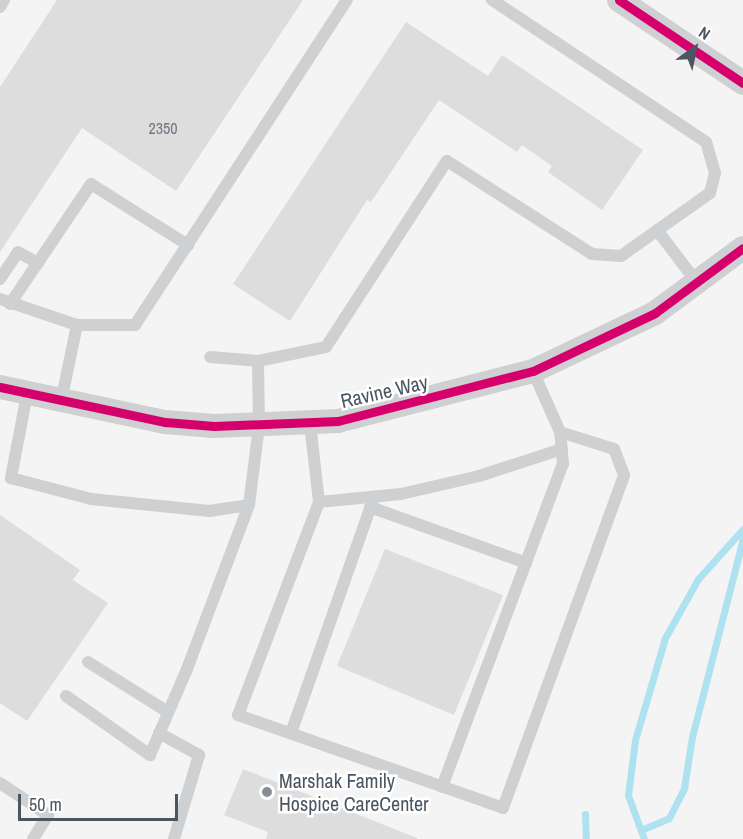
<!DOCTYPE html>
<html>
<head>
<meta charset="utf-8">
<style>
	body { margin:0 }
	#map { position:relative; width:743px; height:839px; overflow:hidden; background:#f4f4f4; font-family:"Archivo Narrow",sans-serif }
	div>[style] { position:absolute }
	.stream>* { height:7px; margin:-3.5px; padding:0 3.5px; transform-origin:3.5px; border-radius:3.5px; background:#aee2f0 }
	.building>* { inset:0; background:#ddddde }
	.service>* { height:12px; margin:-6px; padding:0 6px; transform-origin:6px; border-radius:6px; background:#ced0d2 }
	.minor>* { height:24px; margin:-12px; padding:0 12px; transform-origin:12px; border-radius:12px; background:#ced0d2 }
	.cycleway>* { height:9px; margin:-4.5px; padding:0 4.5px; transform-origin:4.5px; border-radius:4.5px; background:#d6006c }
	.dots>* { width:16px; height:16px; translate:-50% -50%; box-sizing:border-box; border:3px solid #fff; border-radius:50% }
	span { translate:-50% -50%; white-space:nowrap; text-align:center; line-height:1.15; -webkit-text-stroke:5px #fff; paint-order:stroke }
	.number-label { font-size:16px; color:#707881 }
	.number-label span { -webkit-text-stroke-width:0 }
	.street-label { font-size:20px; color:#4a5661 }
	.poi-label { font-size:20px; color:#4a5661 }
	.left { translate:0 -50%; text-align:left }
	.north { position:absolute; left:665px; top:18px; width:60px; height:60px; -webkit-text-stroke:4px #fff; paint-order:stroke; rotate:33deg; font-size:16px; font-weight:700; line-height:24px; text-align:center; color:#4a5661 }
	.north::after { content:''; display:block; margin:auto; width:21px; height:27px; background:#4a5661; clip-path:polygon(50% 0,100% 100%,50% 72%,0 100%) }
	.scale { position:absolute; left:18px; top:794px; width:160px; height:27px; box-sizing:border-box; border:3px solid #4a5661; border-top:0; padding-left:8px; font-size:18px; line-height:21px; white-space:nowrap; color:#4a5661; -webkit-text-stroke:4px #fff; paint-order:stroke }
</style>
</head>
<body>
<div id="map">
	<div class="stream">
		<div style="left:585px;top:814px;width:25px;rotate:88deg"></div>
		<div style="left:641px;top:830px;width:30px;rotate:-23deg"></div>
		<div style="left:669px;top:818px;width:34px;rotate:-63deg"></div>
		<div style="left:684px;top:788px;width:52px;rotate:-81.1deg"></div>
		<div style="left:692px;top:737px;width:205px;rotate:-75.6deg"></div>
		<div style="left:644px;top:839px;width:47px;rotate:-110deg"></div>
		<div style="left:628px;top:795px;width:55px;rotate:-82.7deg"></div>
		<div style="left:635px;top:740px;width:106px;rotate:-73.6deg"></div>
		<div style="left:665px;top:638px;width:68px;rotate:-60.8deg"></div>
		<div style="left:698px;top:579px;width:67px;rotate:-48deg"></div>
	</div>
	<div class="building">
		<div style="clip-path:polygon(57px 0,303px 0,176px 191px,82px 128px,0 252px,0 87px)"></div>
		<div style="clip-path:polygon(406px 22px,488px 76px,502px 55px,643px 150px,602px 210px,548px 172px,552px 166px,522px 145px,517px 152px,439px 100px,371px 202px,367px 200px,290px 321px,233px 284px)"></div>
		<div style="clip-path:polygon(0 515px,80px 570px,73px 580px,108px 603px,27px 721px,0 703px)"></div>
		<div style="clip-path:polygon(385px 549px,503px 595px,454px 715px,337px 666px)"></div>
		<div style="clip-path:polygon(243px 769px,417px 838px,417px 839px,266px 839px,268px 832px,224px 815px)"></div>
	</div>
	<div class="service">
		<div style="left:0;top:7px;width:8px;rotate:-60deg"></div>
		<div style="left:657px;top:230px;width:68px;rotate:52.8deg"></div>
		<div style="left:0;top:279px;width:32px;rotate:-56deg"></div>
		<div style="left:18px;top:252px;width:23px;rotate:29deg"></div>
		<div style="left:0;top:299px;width:81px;rotate:18.7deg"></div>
		<div style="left:10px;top:304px;width:145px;rotate:-56deg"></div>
		<div style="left:91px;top:184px;width:115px;rotate:32.2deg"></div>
		<div style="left:258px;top:361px;width:69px;rotate:-11.6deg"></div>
		<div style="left:326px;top:347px;width:222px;rotate:-57deg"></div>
		<div style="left:447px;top:161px;width:172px;rotate:32.7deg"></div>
		<div style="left:592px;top:254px;width:29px;rotate:4deg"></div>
		<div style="left:621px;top:256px;width:109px;rotate:-35.3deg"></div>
		<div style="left:710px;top:193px;width:21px;rotate:-76deg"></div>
		<div style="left:715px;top:173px;width:32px;rotate:-106deg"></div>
		<div style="left:706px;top:142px;width:257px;rotate:-146.4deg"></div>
		<div style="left:27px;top:394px;width:86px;rotate:100.8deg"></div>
		<div style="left:11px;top:478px;width:83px;rotate:14.7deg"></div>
		<div style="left:91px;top:499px;width:119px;rotate:5.8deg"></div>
		<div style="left:209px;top:511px;width:40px;rotate:-8.5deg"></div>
		<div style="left:61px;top:402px;width:79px;rotate:-78.3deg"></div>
		<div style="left:77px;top:325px;width:58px"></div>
		<div style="left:135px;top:325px;width:388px;rotate:-56.9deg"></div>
		<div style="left:310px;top:424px;width:79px;rotate:83.4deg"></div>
		<div style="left:319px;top:502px;width:82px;rotate:-5.6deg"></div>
		<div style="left:401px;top:494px;width:80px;rotate:-13deg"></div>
		<div style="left:479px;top:476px;width:87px;rotate:-18deg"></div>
		<div style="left:319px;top:502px;width:228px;rotate:110.8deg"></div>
		<div style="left:238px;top:715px;width:281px;rotate:19.3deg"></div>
		<div style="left:503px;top:808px;width:354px;rotate:-70deg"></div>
		<div style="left:624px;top:475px;width:28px;rotate:-111deg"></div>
		<div style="left:614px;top:449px;width:57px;rotate:-162.5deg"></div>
		<div style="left:370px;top:507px;width:166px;rotate:19.7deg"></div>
		<div style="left:88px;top:662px;width:94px;rotate:32deg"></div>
		<div style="left:66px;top:696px;width:103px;rotate:35.1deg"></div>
		<div style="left:150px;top:755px;width:94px;rotate:-66.7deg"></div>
		<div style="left:187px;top:669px;width:175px;rotate:-69.3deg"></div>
		<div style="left:249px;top:505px;width:80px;rotate:-82.8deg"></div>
		<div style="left:259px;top:426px;width:65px;rotate:-90.9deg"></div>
		<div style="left:258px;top:361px;width:48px;rotate:-175.2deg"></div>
		<div style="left:159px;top:733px;width:46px;rotate:28.8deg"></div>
		<div style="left:199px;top:755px;width:88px;rotate:106.6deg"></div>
		<div style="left:291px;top:733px;width:250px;rotate:-70.6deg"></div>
		<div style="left:0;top:783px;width:58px;rotate:33.7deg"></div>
		<div style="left:48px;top:815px;width:28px;rotate:122deg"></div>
		<div style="left:442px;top:787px;width:345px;rotate:-69.5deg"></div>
		<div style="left:563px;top:464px;width:32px;rotate:-95deg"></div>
		<div style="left:560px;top:432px;width:67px;rotate:-113.9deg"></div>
	</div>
	<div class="minor">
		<div style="left:619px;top:0;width:149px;rotate:33.8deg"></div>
		<div style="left:0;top:387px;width:169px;rotate:12deg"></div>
		<div style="left:165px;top:422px;width:49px;rotate:4.7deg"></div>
		<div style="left:214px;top:426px;width:124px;rotate:-2.3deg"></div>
		<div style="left:338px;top:421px;width:201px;rotate:-14.4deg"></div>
		<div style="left:533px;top:371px;width:135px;rotate:-25.4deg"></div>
		<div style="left:655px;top:313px;width:109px;rotate:-36.5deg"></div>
	</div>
	<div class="cycleway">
		<div style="left:619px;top:0;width:149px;rotate:33.8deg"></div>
		<div style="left:0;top:387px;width:169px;rotate:12deg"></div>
		<div style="left:165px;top:422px;width:49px;rotate:4.7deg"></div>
		<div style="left:214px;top:426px;width:124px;rotate:-2.3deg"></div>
		<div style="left:338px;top:421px;width:201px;rotate:-14.4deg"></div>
		<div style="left:533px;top:371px;width:135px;rotate:-25.4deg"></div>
		<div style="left:655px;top:313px;width:109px;rotate:-36.5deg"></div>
	</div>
	<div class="dots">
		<div style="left:267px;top:792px;background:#868d94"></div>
	</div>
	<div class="number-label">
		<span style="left:163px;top:128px">2350</span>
	</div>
	<div class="street-label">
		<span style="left:384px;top:391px;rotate:-13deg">Ravine Way</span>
	</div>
	<div class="poi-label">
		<span class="left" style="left:279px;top:792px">Marshak Family<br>Hospice CareCenter</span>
	</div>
	<div class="north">N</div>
	<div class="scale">50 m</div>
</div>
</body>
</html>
